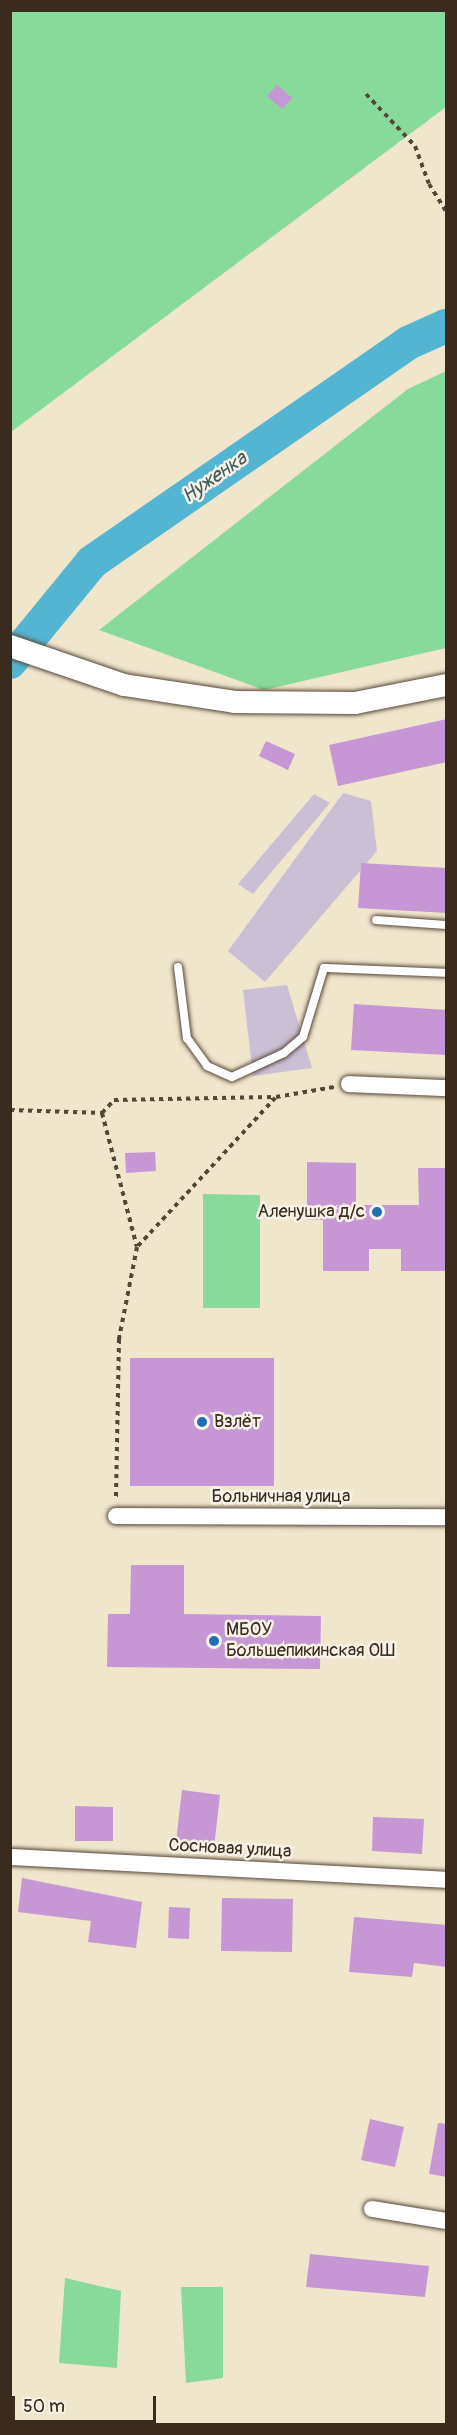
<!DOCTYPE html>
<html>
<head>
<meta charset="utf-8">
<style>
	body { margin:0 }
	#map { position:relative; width:457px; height:2435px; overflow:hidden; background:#f0e6cc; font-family:Pangolin,sans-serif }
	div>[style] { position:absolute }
	.industrial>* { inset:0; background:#cbbfd5 }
	.green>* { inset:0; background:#88da9b }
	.river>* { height:34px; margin:-17px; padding:0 17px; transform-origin:17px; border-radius:17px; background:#53b5d1 }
	.building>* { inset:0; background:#c796d4 }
	.path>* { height:4px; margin-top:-2px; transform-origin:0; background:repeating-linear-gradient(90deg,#564638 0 4.5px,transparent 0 9px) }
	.roads { filter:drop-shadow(0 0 2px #564638) drop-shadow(0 0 2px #564638) }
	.lane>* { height:8px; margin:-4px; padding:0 4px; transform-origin:4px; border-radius:4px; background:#fff }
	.street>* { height:16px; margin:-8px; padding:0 8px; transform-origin:8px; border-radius:8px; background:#fff }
	.secondary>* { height:22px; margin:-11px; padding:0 11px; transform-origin:11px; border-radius:11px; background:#fff }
	.dots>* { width:16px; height:16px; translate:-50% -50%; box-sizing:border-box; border:3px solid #f7f3e8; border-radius:50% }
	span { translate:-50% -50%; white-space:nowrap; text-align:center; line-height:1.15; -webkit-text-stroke:5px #f7f3e8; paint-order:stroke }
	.poi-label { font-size:18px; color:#3b2a1e }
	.right { translate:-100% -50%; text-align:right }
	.left { translate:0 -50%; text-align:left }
	.street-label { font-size:18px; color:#3b2a1e }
	.water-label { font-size:20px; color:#435b5d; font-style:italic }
	.frame { position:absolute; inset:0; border:12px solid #3b2a1e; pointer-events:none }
	.scale { position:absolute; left:12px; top:2396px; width:144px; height:27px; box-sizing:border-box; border:3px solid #3b2a1e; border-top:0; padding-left:8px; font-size:18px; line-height:21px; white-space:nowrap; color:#3b2a1e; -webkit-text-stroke:4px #f7f3e8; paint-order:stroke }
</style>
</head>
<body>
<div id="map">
	<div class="industrial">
		<div style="clip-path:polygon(343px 793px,371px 801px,377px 851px,265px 982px,228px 951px)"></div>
		<div style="clip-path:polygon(314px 794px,330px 803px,253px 894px,238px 884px)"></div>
		<div style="clip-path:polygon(287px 985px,312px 1068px,253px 1076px,243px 990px)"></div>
	</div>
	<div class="green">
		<div style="clip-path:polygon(11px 11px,446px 11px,446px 107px,11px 432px)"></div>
		<div style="clip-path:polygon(446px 371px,446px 648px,264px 690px,99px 630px,408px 389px)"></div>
		<div style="clip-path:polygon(203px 1194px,260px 1195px,260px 1308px,203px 1308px)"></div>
		<div style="clip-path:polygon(65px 2278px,121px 2291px,117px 2368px,59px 2363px)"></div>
		<div style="clip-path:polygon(181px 2287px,223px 2287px,223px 2378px,186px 2383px)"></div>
	</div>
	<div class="river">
		<div style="left:10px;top:662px;width:129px;rotate:-50.6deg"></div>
		<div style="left:92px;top:562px;width:384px;rotate:-34.7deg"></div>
		<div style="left:408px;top:343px;width:42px;rotate:-24.1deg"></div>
	</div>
	<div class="building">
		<div style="clip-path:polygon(277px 85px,292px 98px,282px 109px,267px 96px)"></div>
		<div style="clip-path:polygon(447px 719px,447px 762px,338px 786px,329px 745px)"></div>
		<div style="clip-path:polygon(266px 741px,295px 754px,288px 770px,259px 756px)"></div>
		<div style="clip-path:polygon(361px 863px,447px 868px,447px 913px,358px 908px)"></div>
		<div style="clip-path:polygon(354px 1004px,447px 1010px,447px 1055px,351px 1050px)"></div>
		<div style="clip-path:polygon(155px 1152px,156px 1171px,126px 1173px,125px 1153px)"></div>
		<div style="clip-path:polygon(307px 1162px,356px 1163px,356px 1205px,419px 1205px,418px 1168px,447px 1168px,447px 1271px,401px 1271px,401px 1249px,369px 1249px,369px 1271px,323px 1271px,323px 1220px,307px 1220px)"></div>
		<div style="clip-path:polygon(130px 1358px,274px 1358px,274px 1486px,130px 1486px)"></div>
		<div style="clip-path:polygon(131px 1565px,184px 1565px,184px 1614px,321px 1616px,320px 1669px,107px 1667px,108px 1614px,130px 1614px)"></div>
		<div style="clip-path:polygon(182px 1790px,220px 1795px,214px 1847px,176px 1842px)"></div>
		<div style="clip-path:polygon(75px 1806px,113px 1807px,113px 1841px,75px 1841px)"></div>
		<div style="clip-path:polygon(373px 1817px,424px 1819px,422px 1854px,372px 1851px)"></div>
		<div style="clip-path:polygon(22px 1878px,142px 1902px,136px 1948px,88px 1942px,91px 1921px,18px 1912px)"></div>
		<div style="clip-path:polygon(222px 1898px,293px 1899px,292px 1952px,221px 1951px)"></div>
		<div style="clip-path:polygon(169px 1907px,190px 1908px,189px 1939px,168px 1938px)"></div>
		<div style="clip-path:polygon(354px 1917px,447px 1925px,447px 1967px,414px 1963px,412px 1977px,349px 1972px)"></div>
		<div style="clip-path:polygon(370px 2119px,404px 2127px,395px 2167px,361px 2160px)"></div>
		<div style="clip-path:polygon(438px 2123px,447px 2124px,447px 2177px,429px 2174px)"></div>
		<div style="clip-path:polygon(310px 2254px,429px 2266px,425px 2297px,306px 2287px)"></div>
	</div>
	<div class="path">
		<div style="left:366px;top:94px;width:71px;rotate:46.7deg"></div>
		<div style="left:415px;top:146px;width:40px;rotate:69.8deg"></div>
		<div style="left:429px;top:184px;width:32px;rotate:58deg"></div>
		<div style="left:10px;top:1110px;width:92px;rotate:1.9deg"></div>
		<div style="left:102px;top:1113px;width:18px;rotate:-47deg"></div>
		<div style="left:114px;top:1100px;width:162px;rotate:-1.1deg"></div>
		<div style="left:276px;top:1097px;width:59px;rotate:-9.8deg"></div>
		<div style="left:102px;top:1113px;width:138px;rotate:75.4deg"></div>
		<div style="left:137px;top:1247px;width:94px;rotate:101.1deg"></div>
		<div style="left:119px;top:1339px;width:160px;rotate:91.1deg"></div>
		<div style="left:138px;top:1246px;width:202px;rotate:-47.2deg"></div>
	</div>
	<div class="roads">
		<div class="lane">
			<div style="left:376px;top:920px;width:70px;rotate:4.1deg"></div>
			<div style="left:178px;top:967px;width:72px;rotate:82.8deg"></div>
			<div style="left:187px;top:1038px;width:34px;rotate:54deg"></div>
			<div style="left:207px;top:1066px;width:27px;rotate:24deg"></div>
			<div style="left:232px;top:1077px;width:57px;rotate:-24.8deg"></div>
			<div style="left:284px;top:1053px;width:25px;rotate:-40deg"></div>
			<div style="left:303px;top:1037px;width:72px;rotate:-73.1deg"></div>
			<div style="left:324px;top:968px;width:122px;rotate:2.3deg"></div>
		</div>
		<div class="street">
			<div style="left:349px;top:1084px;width:97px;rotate:2.4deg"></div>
			<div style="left:116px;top:1516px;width:330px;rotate:0.2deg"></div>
			<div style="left:10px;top:1857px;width:437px;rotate:3deg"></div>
			<div style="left:372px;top:2209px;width:75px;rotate:9.2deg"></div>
		</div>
		<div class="secondary">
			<div style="left:10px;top:646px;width:120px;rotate:18.9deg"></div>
			<div style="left:124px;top:685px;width:112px;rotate:8.7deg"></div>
			<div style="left:235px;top:702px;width:120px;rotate:0.5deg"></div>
			<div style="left:355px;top:703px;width:93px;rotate:-11.2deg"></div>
		</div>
	</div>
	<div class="dots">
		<div style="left:377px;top:1212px;background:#1f6fb2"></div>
		<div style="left:202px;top:1422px;background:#1f6fb2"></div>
		<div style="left:214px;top:1641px;background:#1f6fb2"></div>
	</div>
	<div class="poi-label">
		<span class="right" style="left:365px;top:1212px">Аленушка д/с</span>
		<span class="left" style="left:214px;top:1422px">Взлёт</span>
		<span class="left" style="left:226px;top:1641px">МБОУ<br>Большепикинская ОШ</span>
	</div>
	<div class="street-label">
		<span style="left:281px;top:1497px">Больничная улица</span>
		<span style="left:230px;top:1849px;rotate:3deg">Сосновая улица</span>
	</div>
	<div class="water-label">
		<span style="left:214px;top:477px;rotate:-35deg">Нуженка</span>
	</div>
	<div class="frame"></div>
	<div class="scale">50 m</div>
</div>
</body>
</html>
